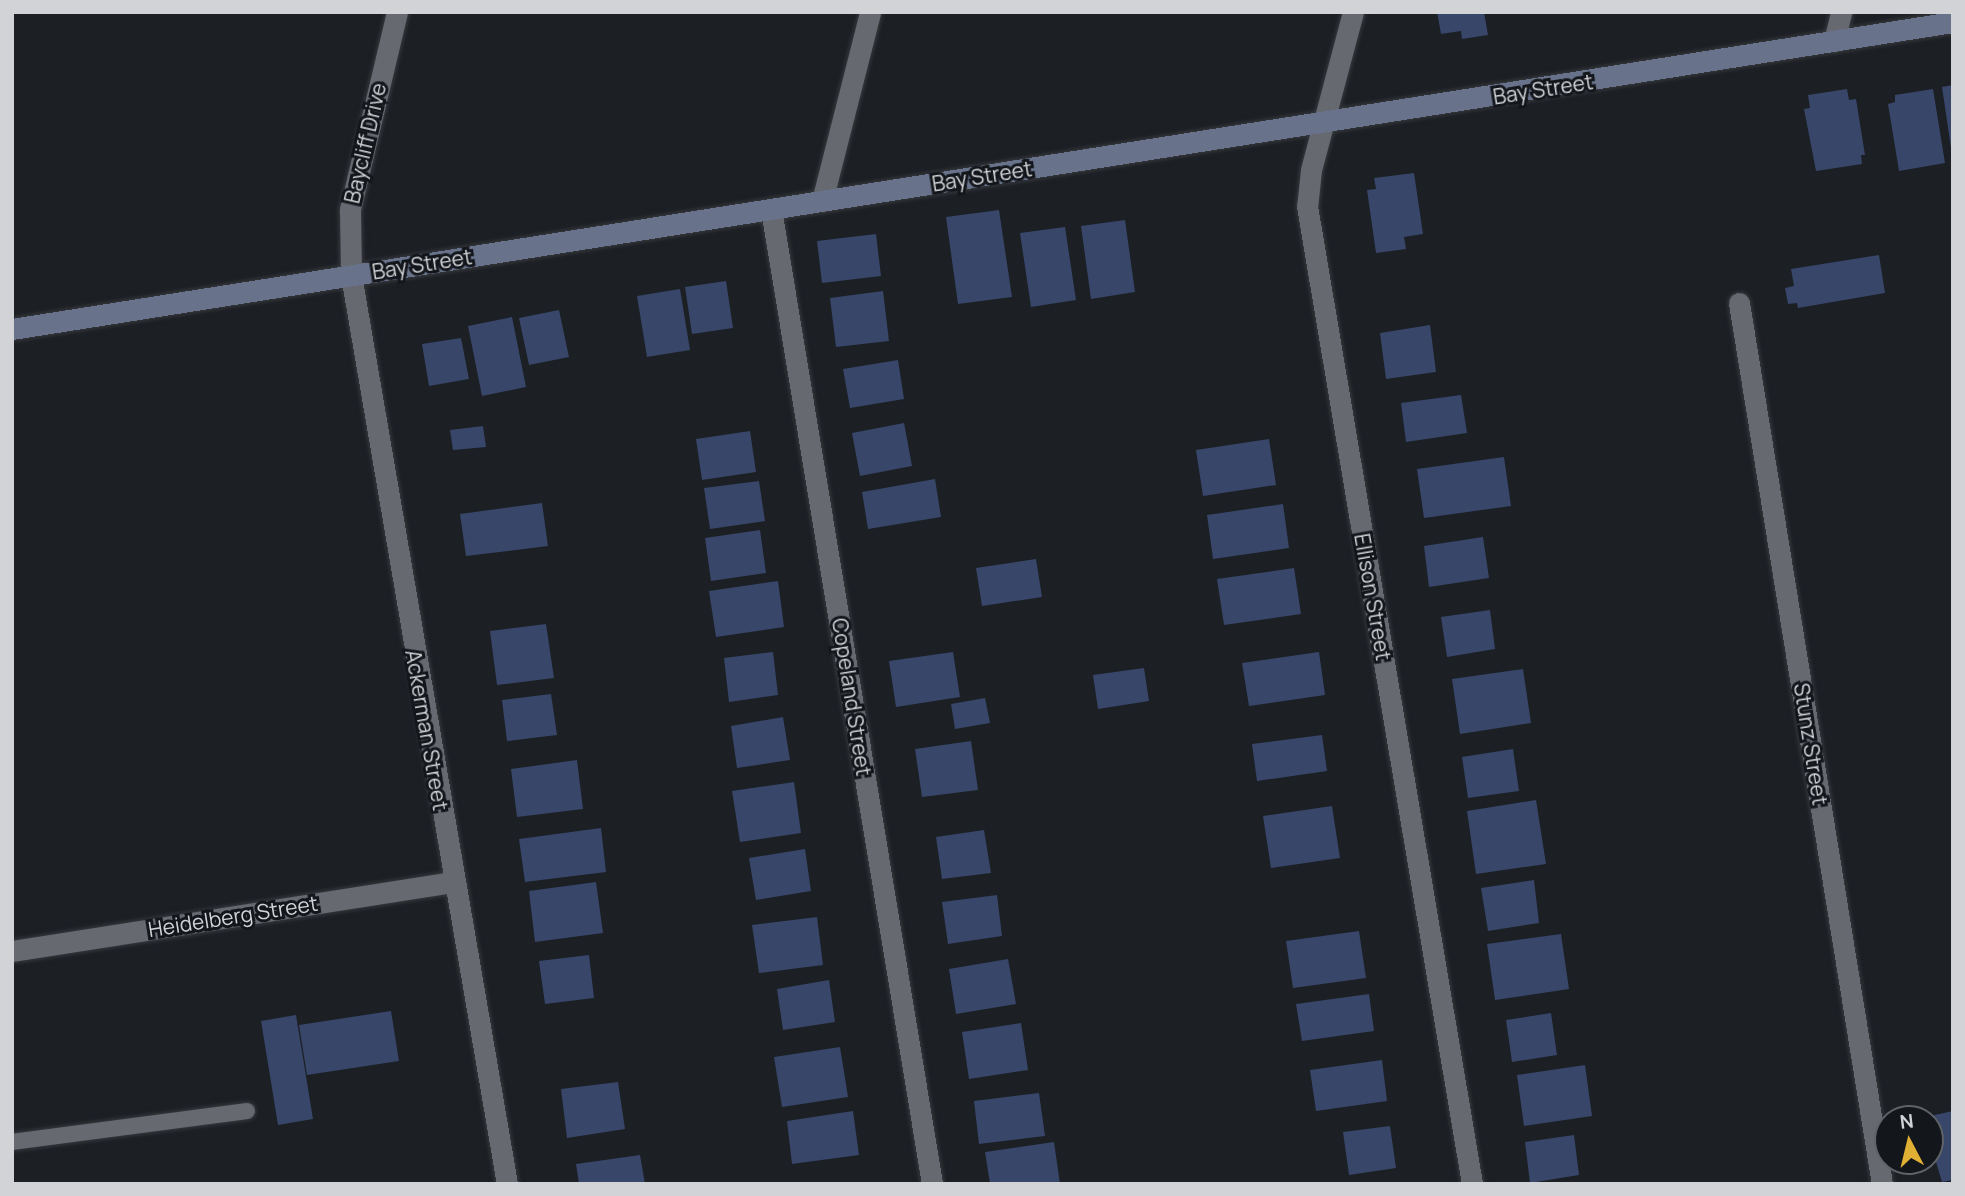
<!DOCTYPE html>
<html>
<head>
<meta charset="utf-8">
<style>
	body { margin:0 }
	#map { position:relative; width:1965px; height:1196px; overflow:hidden; background:#1c1f24; font-family:Manrope,sans-serif }
	div>[style] { position:absolute }
	.building>* { inset:0; background:#374669 }
	.roads { filter:drop-shadow(0 0 2px #37393d) drop-shadow(0 0 2px #37393d) }
	.lane>* { height:16px; margin:-8px; padding:0 8px; transform-origin:8px; border-radius:8px; background:#666970 }
	.street>* { height:21px; margin:-10.5px; padding:0 10.5px; transform-origin:10.5px; border-radius:10.5px; background:#666970 }
	.secondary>* { height:21px; margin:-10.5px; padding:0 10.5px; transform-origin:10.5px; border-radius:10.5px; background:#68738b }
	span { translate:-50% -50%; white-space:nowrap; text-align:center; line-height:1.15; -webkit-text-stroke:6px #13161b; paint-order:stroke }
	.street-label { font-size:21px; color:#d1d3d7 }
	.frame { position:absolute; inset:0; border:14px solid #d1d3d7; pointer-events:none }
	.north { position:absolute; left:1874px; top:1105px; width:70px; height:70px; box-sizing:border-box; background:#13161b; border:2px solid #5f6266; border-radius:50%; rotate:353deg; font-size:19px; font-weight:700; line-height:28px; text-align:center; color:#d1d3d7 }
	.north::after { content:''; display:block; margin:auto; width:24px; height:32px; background:#e0b034; clip-path:polygon(50% 0,100% 100%,50% 72%,0 100%) }
</style>
</head>
<body>
<div id="map">
	<div class="building">
		<div style="clip-path:polygon(1437px 12px,1484px 12px,1488px 35px,1462px 39px,1461px 31px,1441px 34px)"></div>
		<div style="clip-path:polygon(1953px 85px,1953px 148px,1951px 148px,1942px 87px)"></div>
		<div style="clip-path:polygon(1847px 89px,1849px 100px,1856px 99px,1865px 155px,1861px 155px,1862px 164px,1816px 171px,1804px 109px,1810px 108px,1808px 95px)"></div>
		<div style="clip-path:polygon(1933px 89px,1945px 163px,1899px 171px,1888px 104px,1895px 102px,1895px 95px)"></div>
		<div style="clip-path:polygon(1414px 173px,1423px 234px,1404px 237px,1406px 249px,1376px 253px,1367px 190px,1376px 189px,1374px 178px)"></div>
		<div style="clip-path:polygon(999px 210px,1012px 297px,958px 304px,946px 217px)"></div>
		<div style="clip-path:polygon(1125px 220px,1135px 292px,1091px 299px,1081px 226px)"></div>
		<div style="clip-path:polygon(1065px 227px,1076px 300px,1031px 307px,1020px 233px)"></div>
		<div style="clip-path:polygon(876px 234px,881px 276px,822px 283px,817px 241px)"></div>
		<div style="clip-path:polygon(1879px 255px,1885px 293px,1798px 308px,1797px 303px,1788px 304px,1785px 288px,1794px 286px,1791px 269px)"></div>
		<div style="clip-path:polygon(726px 281px,733px 328px,692px 334px,685px 287px)"></div>
		<div style="clip-path:polygon(680px 289px,690px 350px,647px 357px,637px 296px)"></div>
		<div style="clip-path:polygon(883px 291px,889px 341px,836px 347px,830px 298px)"></div>
		<div style="clip-path:polygon(559px 310px,569px 357px,529px 365px,519px 318px)"></div>
		<div style="clip-path:polygon(512px 317px,526px 387px,482px 396px,468px 326px)"></div>
		<div style="clip-path:polygon(1430px 325px,1436px 372px,1386px 379px,1380px 333px)"></div>
		<div style="clip-path:polygon(461px 338px,469px 379px,429px 386px,422px 344px)"></div>
		<div style="clip-path:polygon(898px 360px,904px 399px,850px 408px,843px 369px)"></div>
		<div style="clip-path:polygon(1461px 395px,1467px 433px,1406px 442px,1401px 403px)"></div>
		<div style="clip-path:polygon(904px 423px,912px 466px,860px 476px,852px 433px)"></div>
		<div style="clip-path:polygon(483px 426px,486px 447px,453px 450px,450px 430px)"></div>
		<div style="clip-path:polygon(750px 431px,756px 472px,702px 480px,696px 439px)"></div>
		<div style="clip-path:polygon(1269px 439px,1276px 485px,1203px 496px,1196px 450px)"></div>
		<div style="clip-path:polygon(1504px 457px,1511px 506px,1424px 518px,1417px 469px)"></div>
		<div style="clip-path:polygon(935px 479px,941px 517px,868px 529px,862px 492px)"></div>
		<div style="clip-path:polygon(759px 481px,765px 521px,710px 529px,704px 488px)"></div>
		<div style="clip-path:polygon(542px 503px,548px 546px,466px 556px,460px 514px)"></div>
		<div style="clip-path:polygon(1283px 504px,1289px 548px,1213px 559px,1207px 515px)"></div>
		<div style="clip-path:polygon(760px 530px,766px 573px,711px 581px,705px 538px)"></div>
		<div style="clip-path:polygon(1483px 537px,1489px 578px,1429px 587px,1424px 546px)"></div>
		<div style="clip-path:polygon(1036px 559px,1042px 597px,982px 606px,976px 568px)"></div>
		<div style="clip-path:polygon(1294px 568px,1301px 614px,1224px 625px,1217px 579px)"></div>
		<div style="clip-path:polygon(778px 581px,784px 627px,716px 637px,709px 591px)"></div>
		<div style="clip-path:polygon(1490px 610px,1495px 649px,1447px 657px,1441px 617px)"></div>
		<div style="clip-path:polygon(546px 624px,554px 678px,497px 685px,490px 631px)"></div>
		<div style="clip-path:polygon(773px 652px,778px 695px,729px 702px,724px 658px)"></div>
		<div style="clip-path:polygon(953px 652px,960px 697px,896px 707px,889px 661px)"></div>
		<div style="clip-path:polygon(1319px 652px,1325px 695px,1249px 706px,1242px 663px)"></div>
		<div style="clip-path:polygon(1144px 668px,1149px 701px,1098px 709px,1093px 675px)"></div>
		<div style="clip-path:polygon(1523px 669px,1531px 723px,1460px 734px,1452px 679px)"></div>
		<div style="clip-path:polygon(551px 694px,557px 735px,507px 741px,502px 700px)"></div>
		<div style="clip-path:polygon(985px 698px,990px 723px,955px 729px,951px 704px)"></div>
		<div style="clip-path:polygon(783px 717px,790px 760px,737px 768px,731px 726px)"></div>
		<div style="clip-path:polygon(1322px 735px,1327px 771px,1257px 781px,1252px 744px)"></div>
		<div style="clip-path:polygon(971px 741px,978px 790px,922px 797px,915px 749px)"></div>
		<div style="clip-path:polygon(1513px 749px,1519px 791px,1468px 798px,1462px 757px)"></div>
		<div style="clip-path:polygon(577px 760px,583px 809px,517px 817px,511px 769px)"></div>
		<div style="clip-path:polygon(794px 782px,801px 833px,740px 842px,732px 791px)"></div>
		<div style="clip-path:polygon(1536px 800px,1546px 864px,1476px 874px,1467px 811px)"></div>
		<div style="clip-path:polygon(1332px 806px,1340px 858px,1271px 868px,1263px 816px)"></div>
		<div style="clip-path:polygon(601px 828px,606px 872px,525px 882px,519px 839px)"></div>
		<div style="clip-path:polygon(984px 830px,991px 873px,942px 879px,936px 837px)"></div>
		<div style="clip-path:polygon(805px 849px,811px 891px,756px 900px,749px 858px)"></div>
		<div style="clip-path:polygon(1534px 880px,1539px 923px,1488px 931px,1481px 888px)"></div>
		<div style="clip-path:polygon(596px 882px,603px 933px,535px 942px,529px 891px)"></div>
		<div style="clip-path:polygon(997px 895px,1002px 936px,948px 944px,942px 902px)"></div>
		<div style="clip-path:polygon(817px 917px,823px 965px,759px 973px,752px 925px)"></div>
		<div style="clip-path:polygon(1359px 931px,1366px 978px,1293px 988px,1286px 941px)"></div>
		<div style="clip-path:polygon(1561px 934px,1569px 989px,1495px 1000px,1487px 944px)"></div>
		<div style="clip-path:polygon(589px 955px,594px 998px,545px 1004px,539px 961px)"></div>
		<div style="clip-path:polygon(1008px 959px,1016px 1004px,956px 1014px,949px 969px)"></div>
		<div style="clip-path:polygon(829px 980px,835px 1022px,783px 1030px,777px 989px)"></div>
		<div style="clip-path:polygon(1369px 994px,1374px 1031px,1302px 1041px,1296px 1004px)"></div>
		<div style="clip-path:polygon(391px 1011px,399px 1061px,307px 1075px,299px 1025px)"></div>
		<div style="clip-path:polygon(1551px 1013px,1557px 1055px,1512px 1062px,1506px 1020px)"></div>
		<div style="clip-path:polygon(296px 1015px,313px 1119px,278px 1125px,261px 1021px)"></div>
		<div style="clip-path:polygon(1021px 1023px,1028px 1070px,969px 1079px,962px 1032px)"></div>
		<div style="clip-path:polygon(840px 1047px,848px 1097px,782px 1107px,774px 1057px)"></div>
		<div style="clip-path:polygon(1382px 1060px,1387px 1101px,1316px 1111px,1310px 1070px)"></div>
		<div style="clip-path:polygon(1585px 1065px,1592px 1116px,1524px 1126px,1517px 1075px)"></div>
		<div style="clip-path:polygon(618px 1082px,625px 1129px,567px 1138px,561px 1089px)"></div>
		<div style="clip-path:polygon(1039px 1093px,1045px 1136px,979px 1144px,974px 1101px)"></div>
		<div style="clip-path:polygon(853px 1111px,859px 1155px,792px 1164px,787px 1121px)"></div>
		<div style="clip-path:polygon(1953px 1111px,1953px 1180px,1942px 1182px,1930px 1142px,1930px 1119px,1921px 1118px)"></div>
		<div style="clip-path:polygon(1390px 1126px,1396px 1168px,1349px 1175px,1343px 1132px)"></div>
		<div style="clip-path:polygon(1574px 1135px,1579px 1175px,1530px 1183px,1525px 1142px)"></div>
		<div style="clip-path:polygon(1054px 1142px,1060px 1184px,990px 1184px,985px 1152px)"></div>
		<div style="clip-path:polygon(640px 1155px,645px 1184px,579px 1184px,576px 1164px)"></div>
	</div>
	<div class="roads">
		<div class="lane">
			<div style="left:12px;top:1142px;width:237px;rotate:-7.5deg"></div>
		</div>
		<div class="street">
			<div style="left:397px;top:12px;width:204px;rotate:103.4deg"></div>
			<div style="left:350px;top:210px;width:65px;rotate:89.1deg"></div>
			<div style="left:351px;top:275px;width:922px;rotate:80.26deg"></div>
			<div style="left:1353px;top:12px;width:163px;rotate:104.9deg"></div>
			<div style="left:1311px;top:170px;width:36px;rotate:96deg"></div>
			<div style="left:1307px;top:206px;width:992px;rotate:80.42deg"></div>
			<div style="left:1834px;top:41px;width:30px;rotate:-76deg"></div>
			<div style="left:822px;top:201px;width:195px;rotate:-75.7deg"></div>
			<div style="left:771px;top:209px;width:988px;rotate:80.62deg"></div>
			<div style="left:1739px;top:303px;width:893px;rotate:80.78deg"></div>
			<div style="left:12px;top:951px;width:446px;rotate:-8.9deg"></div>
		</div>
		<div class="secondary">
			<div style="left:12px;top:329px;width:1965px;rotate:-8.99deg"></div>
		</div>
	</div>
	<div class="street-label">
		<span style="left:1543px;top:89px;rotate:-9deg">Bay Street</span>
		<span style="left:365px;top:143px;rotate:-77deg">Baycliff Drive</span>
		<span style="left:982px;top:176px;rotate:-9deg">Bay Street</span>
		<span style="left:422px;top:264px;rotate:-9deg">Bay Street</span>
		<span style="left:1373px;top:597px;rotate:80deg">Ellison Street</span>
		<span style="left:852px;top:697px;rotate:81deg">Copeland Street</span>
		<span style="left:427px;top:730px;rotate:80deg">Ackerman Street</span>
		<span style="left:1811px;top:744px;rotate:81deg">Stunz Street</span>
		<span style="left:233px;top:916px;rotate:-9deg">Heidelberg Street</span>
	</div>
	<div class="frame"></div>
	<div class="north">N</div>
</div>
</body>
</html>
